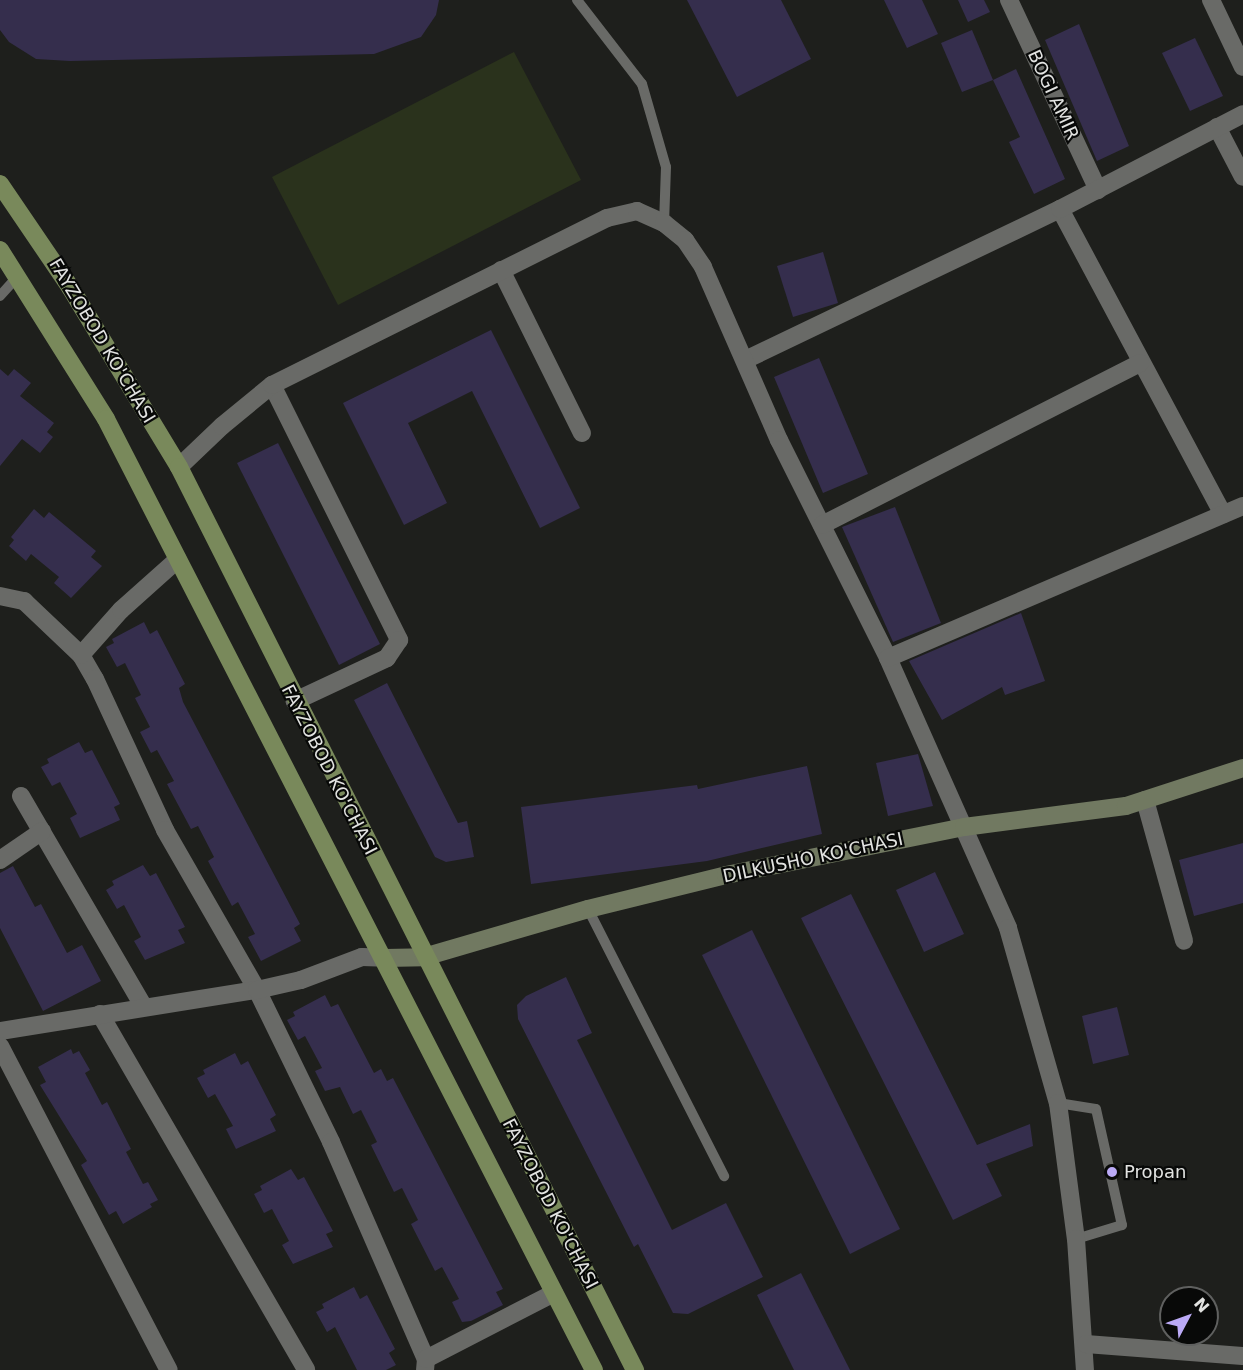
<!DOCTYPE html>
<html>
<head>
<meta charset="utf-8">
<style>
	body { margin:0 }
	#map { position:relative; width:1243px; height:1370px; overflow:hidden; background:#1e1f1c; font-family:"DejaVu Sans",sans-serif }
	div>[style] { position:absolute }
	.green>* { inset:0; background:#2a321c }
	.building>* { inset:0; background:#352e4d }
	.lane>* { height:10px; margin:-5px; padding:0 5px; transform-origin:5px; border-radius:5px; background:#696a67 }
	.street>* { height:18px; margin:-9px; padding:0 9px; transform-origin:9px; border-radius:9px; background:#696a67 }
	.secondary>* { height:18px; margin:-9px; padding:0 9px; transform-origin:9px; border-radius:9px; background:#717961 }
	.primary>* { height:18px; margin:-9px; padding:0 9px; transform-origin:9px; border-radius:9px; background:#79895b }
	.dots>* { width:16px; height:16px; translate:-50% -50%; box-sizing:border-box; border:3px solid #080908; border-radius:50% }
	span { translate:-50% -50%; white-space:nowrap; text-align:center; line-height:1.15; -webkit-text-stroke:4.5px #080908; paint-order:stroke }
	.street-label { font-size:18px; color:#e2e3e1 }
	.poi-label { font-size:18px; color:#e2e3e1 }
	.left { translate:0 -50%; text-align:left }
	.north { position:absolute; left:1159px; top:1286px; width:60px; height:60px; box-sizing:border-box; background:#080908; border:2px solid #5f605f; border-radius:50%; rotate:49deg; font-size:16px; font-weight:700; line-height:24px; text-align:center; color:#e2e3e1 }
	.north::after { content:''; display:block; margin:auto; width:21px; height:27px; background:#bbaaf6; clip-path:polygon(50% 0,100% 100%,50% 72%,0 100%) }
</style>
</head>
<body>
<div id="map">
	<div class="green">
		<div style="clip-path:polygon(514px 52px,581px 180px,338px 305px,272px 177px)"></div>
	</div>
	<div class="building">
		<div style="clip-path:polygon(0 0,439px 0,436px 15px,421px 37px,374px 54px,70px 61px,36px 59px,9px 42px,0 30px)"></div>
		<div style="clip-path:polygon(687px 0,781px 0,811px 59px,737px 97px)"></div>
		<div style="clip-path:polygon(884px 0,922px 0,938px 34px,907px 48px)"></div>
		<div style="clip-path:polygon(958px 0,984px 0,990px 12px,968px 22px)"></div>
		<div style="clip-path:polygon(1079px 24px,1129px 146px,1097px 161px,1045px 40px)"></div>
		<div style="clip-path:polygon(972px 30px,993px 80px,962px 92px,941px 43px)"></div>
		<div style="clip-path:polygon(1195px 38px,1223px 96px,1190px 111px,1162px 53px)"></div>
		<div style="clip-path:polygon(1016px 69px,1065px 179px,1034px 194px,1009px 142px,1020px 137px,993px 80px)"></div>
		<div style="clip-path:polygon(823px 252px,838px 303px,793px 317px,777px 266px)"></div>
		<div style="clip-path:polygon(491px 330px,580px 508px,540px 528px,472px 391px,408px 423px,447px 503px,404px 525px,343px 403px)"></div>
		<div style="clip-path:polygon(819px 358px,868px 474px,823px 493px,774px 377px)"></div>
		<div style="clip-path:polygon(0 369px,8px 376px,14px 369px,31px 383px,20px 396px,54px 423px,47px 432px,53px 437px,40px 453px,22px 439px,0 466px)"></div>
		<div style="clip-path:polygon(278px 443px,380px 644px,339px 665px,237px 463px)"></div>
		<div style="clip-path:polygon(895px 507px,941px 623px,893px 642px,842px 527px)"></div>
		<div style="clip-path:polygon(34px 509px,44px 518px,49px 512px,96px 551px,91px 557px,102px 566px,71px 598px,54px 583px,59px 577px,31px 554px,26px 561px,9px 546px,14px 540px,11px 537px)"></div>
		<div style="clip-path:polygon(1021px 613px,1045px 681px,1005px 695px,1002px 687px,942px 720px,909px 661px)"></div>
		<div style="clip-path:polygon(144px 622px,150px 634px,157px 630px,185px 684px,179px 688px,183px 702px,300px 924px,294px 928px,301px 941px,261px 961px,248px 937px,255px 934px,238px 902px,232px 906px,208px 861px,214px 857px,198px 826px,191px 829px,167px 784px,174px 781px,157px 750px,151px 753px,140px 732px,150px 727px,135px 698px,141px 695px,125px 663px,117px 667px,106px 647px,114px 643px,112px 639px)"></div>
		<div style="clip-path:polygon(387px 683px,458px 823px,467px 821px,474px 857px,446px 862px,435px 857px,354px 700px)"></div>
		<div style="clip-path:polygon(79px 742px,85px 753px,92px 750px,120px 804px,114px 807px,120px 820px,80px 838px,70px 818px,77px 814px,60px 782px,52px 786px,41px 767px,49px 763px,47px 759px)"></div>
		<div style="clip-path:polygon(918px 754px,933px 806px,888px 816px,876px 763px)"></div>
		<div style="clip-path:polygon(807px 766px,822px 834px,707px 861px,531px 884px,521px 807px,697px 785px,698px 789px)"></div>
		<div style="clip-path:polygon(1243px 843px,1243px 903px,1194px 916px,1179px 860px)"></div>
		<div style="clip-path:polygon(143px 865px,150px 876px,156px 873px,185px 927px,178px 930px,185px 943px,145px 960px,134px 941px,141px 937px,124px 905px,117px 909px,106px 890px,114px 885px,112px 881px)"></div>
		<div style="clip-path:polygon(13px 866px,35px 907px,41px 904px,67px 953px,82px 945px,101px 981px,43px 1011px,0 928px,0 873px)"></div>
		<div style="clip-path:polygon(935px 872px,964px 934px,924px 952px,896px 890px)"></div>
		<div style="clip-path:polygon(851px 894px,977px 1145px,1030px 1124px,1033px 1146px,986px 1164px,1002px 1196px,953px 1220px,801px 918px)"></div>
		<div style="clip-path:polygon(752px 930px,900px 1229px,850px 1254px,702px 955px)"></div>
		<div style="clip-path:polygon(566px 977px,592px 1033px,577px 1040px,672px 1230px,726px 1203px,763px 1277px,688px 1314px,673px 1313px,638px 1244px,634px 1247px,518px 1019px,517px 1005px,526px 996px)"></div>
		<div style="clip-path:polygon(325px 995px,331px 1007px,338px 1004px,374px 1073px,381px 1069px,387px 1081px,393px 1078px,503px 1289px,496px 1292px,503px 1305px,471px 1321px,462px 1322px,452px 1302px,459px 1299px,442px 1267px,435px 1271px,411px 1224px,418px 1220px,402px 1188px,394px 1192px,371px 1145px,377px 1142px,361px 1110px,353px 1114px,340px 1087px,325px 1091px,315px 1071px,322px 1068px,305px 1036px,298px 1040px,287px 1020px,295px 1016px,293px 1012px)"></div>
		<div style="clip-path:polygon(1117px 1007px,1129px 1055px,1093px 1064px,1082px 1016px)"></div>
		<div style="clip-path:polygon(71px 1049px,73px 1054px,79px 1051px,90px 1070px,85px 1073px,102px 1105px,107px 1102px,131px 1149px,126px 1152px,143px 1184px,148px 1182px,158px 1200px,150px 1204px,152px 1207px,123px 1224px,116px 1211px,109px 1215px,81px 1165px,87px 1161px,40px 1085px,46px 1082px,38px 1067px)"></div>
		<div style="clip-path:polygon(235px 1053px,241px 1065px,248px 1061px,276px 1115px,270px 1119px,276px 1131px,236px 1149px,226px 1129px,233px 1126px,215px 1094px,208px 1098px,197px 1078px,205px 1074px,203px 1070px)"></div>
		<div style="clip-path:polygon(291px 1169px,298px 1180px,304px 1177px,333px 1231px,326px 1234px,333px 1247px,293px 1264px,282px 1245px,289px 1241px,272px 1209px,264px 1213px,254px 1194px,262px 1190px,260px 1186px)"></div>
		<div style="clip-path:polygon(801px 1273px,850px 1370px,794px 1370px,757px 1295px)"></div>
		<div style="clip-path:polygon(354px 1287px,360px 1299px,367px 1295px,395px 1349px,389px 1353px,396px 1365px,386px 1370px,357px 1370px,335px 1327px,327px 1332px,316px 1312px,324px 1308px,322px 1304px)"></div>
	</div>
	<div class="lane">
		<div style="left:577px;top:0;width:106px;rotate:52.3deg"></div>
		<div style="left:642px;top:84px;width:86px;rotate:73.9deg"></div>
		<div style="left:666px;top:167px;width:56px;rotate:92deg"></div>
		<div style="left:0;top:296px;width:27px;rotate:-48deg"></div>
		<div style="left:588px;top:909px;width:300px;rotate:63deg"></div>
		<div style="left:1058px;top:1103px;width:38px;rotate:9deg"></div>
		<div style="left:1096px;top:1109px;width:119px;rotate:77.4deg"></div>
		<div style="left:1122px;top:1225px;width:48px;rotate:163.1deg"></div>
	</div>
	<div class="street">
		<div style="left:1009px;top:0;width:210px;rotate:64.9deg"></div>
		<div style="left:1211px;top:0;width:74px;rotate:64.5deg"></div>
		<div style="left:1217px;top:127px;width:56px;rotate:62.5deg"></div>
		<div style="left:1060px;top:209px;width:346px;rotate:61.9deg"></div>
		<div style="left:501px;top:270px;width:182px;rotate:63.6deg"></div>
		<div style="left:745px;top:360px;width:349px;rotate:-25.6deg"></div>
		<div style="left:1060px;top:209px;width:206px;rotate:-27.4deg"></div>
		<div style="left:272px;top:385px;width:285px;rotate:63.5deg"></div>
		<div style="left:399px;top:640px;width:22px;rotate:124deg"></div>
		<div style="left:387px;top:658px;width:102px;rotate:154.9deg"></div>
		<div style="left:179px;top:467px;width:59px;rotate:-43.6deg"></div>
		<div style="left:222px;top:426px;width:65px;rotate:-39.4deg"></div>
		<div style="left:272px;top:385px;width:374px;rotate:-26.5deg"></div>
		<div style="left:607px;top:218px;width:31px;rotate:-13deg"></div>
		<div style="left:637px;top:211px;width:30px;rotate:24deg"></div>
		<div style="left:664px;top:223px;width:27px;rotate:39deg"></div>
		<div style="left:685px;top:240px;width:32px;rotate:56deg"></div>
		<div style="left:703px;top:267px;width:189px;rotate:66.3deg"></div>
		<div style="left:779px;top:440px;width:244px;rotate:63.4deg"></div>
		<div style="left:888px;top:658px;width:295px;rotate:66deg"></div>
		<div style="left:1008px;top:928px;width:182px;rotate:74.1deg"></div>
		<div style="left:1058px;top:1103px;width:137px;rotate:82.5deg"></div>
		<div style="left:1076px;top:1239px;width:131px;rotate:86.1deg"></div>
		<div style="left:822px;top:525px;width:357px;rotate:-27deg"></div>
		<div style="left:0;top:596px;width:25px;rotate:12deg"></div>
		<div style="left:24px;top:601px;width:79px;rotate:43.5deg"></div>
		<div style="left:81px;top:655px;width:28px;rotate:60deg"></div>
		<div style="left:95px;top:679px;width:166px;rotate:65.1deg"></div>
		<div style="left:165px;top:830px;width:185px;rotate:60.1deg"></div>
		<div style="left:257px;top:990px;width:169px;rotate:64deg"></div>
		<div style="left:331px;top:1142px;width:237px;rotate:66.4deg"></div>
		<div style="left:426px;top:1359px;width:11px;rotate:95deg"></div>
		<div style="left:81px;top:655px;width:60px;rotate:-48.4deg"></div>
		<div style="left:121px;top:610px;width:76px;rotate:-41.8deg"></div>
		<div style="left:888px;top:658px;width:386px;rotate:-23.2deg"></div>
		<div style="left:21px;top:796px;width:244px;rotate:59.8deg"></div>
		<div style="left:1145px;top:800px;width:146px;rotate:74.5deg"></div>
		<div style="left:0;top:860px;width:51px;rotate:-34.6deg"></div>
		<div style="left:100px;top:1014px;width:411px;rotate:59.9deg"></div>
		<div style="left:0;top:1031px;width:260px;rotate:-9.1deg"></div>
		<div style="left:257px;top:990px;width:45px;rotate:-12.8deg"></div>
		<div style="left:301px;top:980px;width:65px;rotate:-20.7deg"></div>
		<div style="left:362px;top:957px;width:23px;rotate:2deg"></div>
		<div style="left:0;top:1046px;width:365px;rotate:62.5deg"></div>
		<div style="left:1086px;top:1344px;width:157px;rotate:4.4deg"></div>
		<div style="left:426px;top:1359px;width:144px;rotate:-27.3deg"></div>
	</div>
	<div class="secondary">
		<div style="left:385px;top:958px;width:39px;rotate:-1deg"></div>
		<div style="left:424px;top:957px;width:171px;rotate:-16.3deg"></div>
		<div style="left:588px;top:909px;width:142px;rotate:-13.8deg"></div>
		<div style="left:726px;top:875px;width:243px;rotate:-11.4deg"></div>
		<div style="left:964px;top:827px;width:163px;rotate:-7.4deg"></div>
		<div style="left:1126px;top:806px;width:123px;rotate:-18deg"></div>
	</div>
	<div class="primary">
		<div style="left:0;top:184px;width:125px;rotate:55.8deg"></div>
		<div style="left:70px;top:287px;width:210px;rotate:58.8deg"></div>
		<div style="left:179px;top:467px;width:1012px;rotate:63.21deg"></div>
		<div style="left:0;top:250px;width:199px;rotate:57.9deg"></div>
		<div style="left:106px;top:419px;width:1069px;rotate:62.84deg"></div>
	</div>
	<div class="dots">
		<div style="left:1112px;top:1172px;background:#bbaaf6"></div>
	</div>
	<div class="street-label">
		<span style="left:1053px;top:95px;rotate:65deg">BOGI AMIR</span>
		<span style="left:102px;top:341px;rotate:59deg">FAYZOBOD KO'CHASI</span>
		<span style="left:329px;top:770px;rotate:63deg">FAYZOBOD KO'CHASI</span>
		<span style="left:813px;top:858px;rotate:-12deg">DILKUSHO KO'CHASI</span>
		<span style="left:550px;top:1204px;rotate:63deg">FAYZOBOD KO'CHASI</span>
	</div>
	<div class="poi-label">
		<span class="left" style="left:1124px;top:1172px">Propan</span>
	</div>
	<div class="north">N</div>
</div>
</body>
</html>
